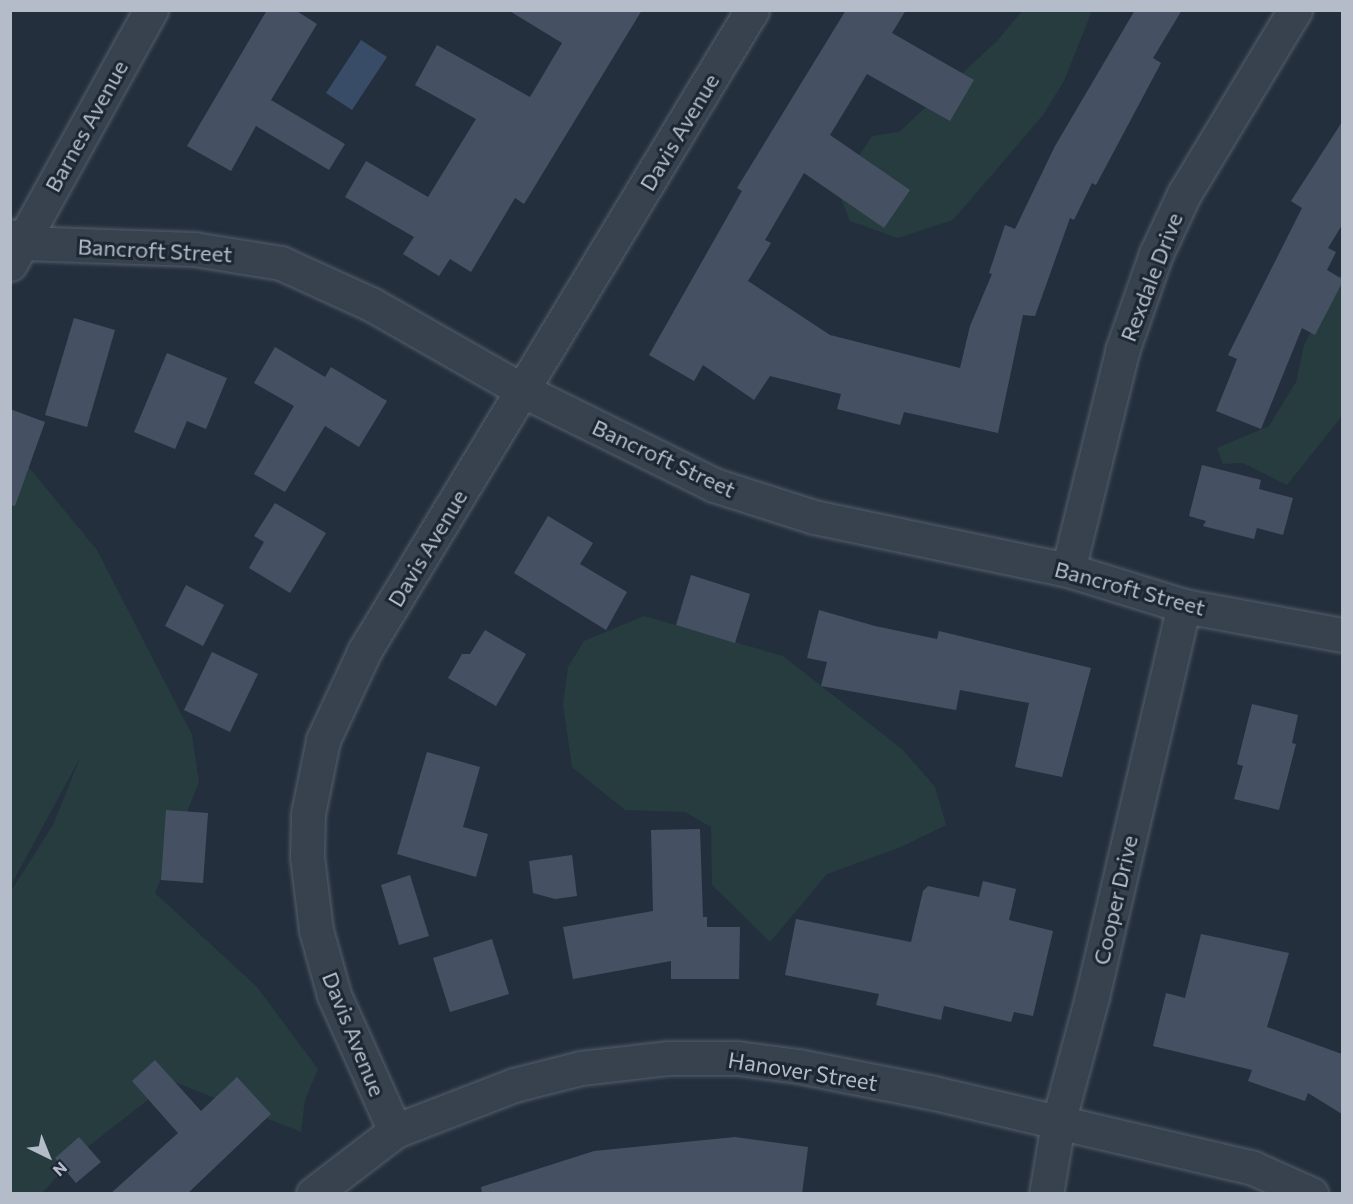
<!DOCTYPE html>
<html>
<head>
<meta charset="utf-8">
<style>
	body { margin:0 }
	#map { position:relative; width:1353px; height:1204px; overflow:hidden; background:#242f3e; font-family:Commissioner,sans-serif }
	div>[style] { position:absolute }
	.green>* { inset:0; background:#263c3f }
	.water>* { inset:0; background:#394c67 }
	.building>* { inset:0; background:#455162 }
	.roads { filter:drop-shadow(0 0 2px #565f6c) drop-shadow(0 0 2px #565f6c) }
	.minor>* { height:33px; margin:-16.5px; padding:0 16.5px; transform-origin:16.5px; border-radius:16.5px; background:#38414e }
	span { translate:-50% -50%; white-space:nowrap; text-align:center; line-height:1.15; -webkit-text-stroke:6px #1d2633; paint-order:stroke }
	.street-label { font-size:22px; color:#b4bcc9 }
	.frame { position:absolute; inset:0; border:12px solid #b4bcc9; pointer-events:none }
	.north { position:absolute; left:18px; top:1126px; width:60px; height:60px; -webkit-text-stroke:4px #1d2633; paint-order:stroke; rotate:137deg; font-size:16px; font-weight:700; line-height:24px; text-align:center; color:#b4bcc9 }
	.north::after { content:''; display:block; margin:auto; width:21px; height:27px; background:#b4bcc9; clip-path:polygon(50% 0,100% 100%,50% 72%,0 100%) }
</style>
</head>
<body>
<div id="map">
	<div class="green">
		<div style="clip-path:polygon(1022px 11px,1092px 11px,1064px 81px,1043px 115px,953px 220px,898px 238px,850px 221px,837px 189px,872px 136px,899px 132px,997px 41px)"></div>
		<div style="clip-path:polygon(1342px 272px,1342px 416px,1287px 485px,1243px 463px,1223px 464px,1217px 448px,1269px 426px,1296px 382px,1304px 345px)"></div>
		<div style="clip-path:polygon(11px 463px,26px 464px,97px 550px,192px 735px,199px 782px,155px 893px,257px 987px,318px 1069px,305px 1100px,301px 1132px,172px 1081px,76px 1156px,42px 1193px,11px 1193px,11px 891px,53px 825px,80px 758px,11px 885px)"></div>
		<div style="clip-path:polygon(644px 616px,783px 656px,903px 750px,935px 787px,946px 825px,901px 847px,827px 874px,770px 942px,712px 885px,711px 827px,685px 812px,625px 810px,572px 767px,563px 704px,568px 667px,584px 641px)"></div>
	</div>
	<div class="water">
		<div style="clip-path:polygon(361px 40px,387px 57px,352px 110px,326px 93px)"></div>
	</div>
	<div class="building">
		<div style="clip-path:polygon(267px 10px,295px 10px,317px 24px,271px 100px,345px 144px,329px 170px,256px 126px,231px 171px,187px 146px)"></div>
		<div style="clip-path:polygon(508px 10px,642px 10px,524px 204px,515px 198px,471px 272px,450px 259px,439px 276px,403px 254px,414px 237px,345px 197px,366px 161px,428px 197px,476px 119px,415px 85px,437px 45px,530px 97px,562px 43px)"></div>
		<div style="clip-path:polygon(846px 10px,906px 10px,892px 33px,974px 80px,950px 121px,867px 74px,830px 135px,910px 190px,884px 228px,804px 173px,765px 240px,771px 243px,748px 281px,830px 335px,960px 368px,970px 326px,992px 274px,989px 273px,1005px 225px,1015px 229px,1055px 146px,1135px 10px,1182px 10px,1153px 58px,1161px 63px,1096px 185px,1092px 183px,1074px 220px,1070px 218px,1035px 316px,1023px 315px,998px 433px,904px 412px,900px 425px,837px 409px,841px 394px,770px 376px,754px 400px,703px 365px,694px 381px,649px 355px,742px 191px,737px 188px)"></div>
		<div style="clip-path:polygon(1342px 122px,1342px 225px,1328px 248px,1336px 252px,1327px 270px,1342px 279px,1342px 283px,1315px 335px,1302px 328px,1261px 429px,1216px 411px,1237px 359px,1228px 355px,1302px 208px,1291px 201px)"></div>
		<div style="clip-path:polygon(74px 318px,115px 330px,87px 427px,45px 415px)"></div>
		<div style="clip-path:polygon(275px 347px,325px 377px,331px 367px,387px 401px,359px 447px,325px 426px,285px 492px,254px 474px,294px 406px,254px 383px)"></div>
		<div style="clip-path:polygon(167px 353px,227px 378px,206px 429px,187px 421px,175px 449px,134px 432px)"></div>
		<div style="clip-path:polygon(10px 409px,45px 422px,15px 506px,10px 505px)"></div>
		<div style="clip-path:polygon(1202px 465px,1261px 480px,1259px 489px,1293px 498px,1283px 535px,1257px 528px,1254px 539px,1203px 526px,1206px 521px,1189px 516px)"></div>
		<div style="clip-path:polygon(275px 503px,326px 533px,290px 593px,249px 568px,264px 542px,254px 536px)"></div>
		<div style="clip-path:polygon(548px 516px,593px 543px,580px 564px,627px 592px,606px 630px,514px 573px)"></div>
		<div style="clip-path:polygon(691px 575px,750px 594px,735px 643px,676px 625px)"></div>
		<div style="clip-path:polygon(186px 585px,224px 605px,203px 646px,165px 626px)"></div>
		<div style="clip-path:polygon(819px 610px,875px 626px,937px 639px,939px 631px,1091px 668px,1062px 777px,1015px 767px,1029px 703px,960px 690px,956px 710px,821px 686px,827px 662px,807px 658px)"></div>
		<div style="clip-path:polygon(485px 630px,526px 654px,496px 706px,448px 678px,462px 654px,470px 654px)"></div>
		<div style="clip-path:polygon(212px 652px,258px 674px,230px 732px,184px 710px)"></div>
		<div style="clip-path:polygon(1252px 704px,1298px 715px,1292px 743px,1296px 744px,1279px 810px,1234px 799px,1243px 766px,1237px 764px)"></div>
		<div style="clip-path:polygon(427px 752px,480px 767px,463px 827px,488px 834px,476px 877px,397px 854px)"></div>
		<div style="clip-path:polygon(166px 810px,208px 813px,203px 883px,161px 880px)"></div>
		<div style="clip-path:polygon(700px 829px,703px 917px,707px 917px,707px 927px,740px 927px,739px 979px,671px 979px,671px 961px,573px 979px,563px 927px,653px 911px,651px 830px)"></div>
		<div style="clip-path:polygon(572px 855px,577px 896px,555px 899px,533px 893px,529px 861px)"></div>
		<div style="clip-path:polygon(410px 875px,429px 936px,399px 945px,381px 885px)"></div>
		<div style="clip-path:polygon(983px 881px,1016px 889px,1009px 920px,1053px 931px,1033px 1016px,1014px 1012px,1011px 1022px,944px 1006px,941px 1020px,876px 1005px,879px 994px,785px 975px,796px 919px,911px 942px,923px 891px,928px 886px,979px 897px)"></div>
		<div style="clip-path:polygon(1201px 934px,1289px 953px,1267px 1027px,1342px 1054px,1342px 1114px,1308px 1093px,1305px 1101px,1248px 1081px,1252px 1070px,1153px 1046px,1166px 993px,1185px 998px)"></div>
		<div style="clip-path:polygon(492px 939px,509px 994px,450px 1012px,433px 958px)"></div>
		<div style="clip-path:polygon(155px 1060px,201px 1111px,237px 1077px,271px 1114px,187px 1194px,110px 1194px,178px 1133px,132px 1081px)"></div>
		<div style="clip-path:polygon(79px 1137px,101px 1162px,76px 1183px,55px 1158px)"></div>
		<div style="clip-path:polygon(735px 1137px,808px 1147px,802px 1194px,482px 1194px,481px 1187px,594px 1151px)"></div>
	</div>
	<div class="roads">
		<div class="minor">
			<div style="left:10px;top:236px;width:14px;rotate:30deg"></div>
			<div style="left:22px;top:243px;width:172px;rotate:2deg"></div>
			<div style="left:194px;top:249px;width:88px;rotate:9.1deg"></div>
			<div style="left:281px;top:263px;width:99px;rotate:24.5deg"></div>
			<div style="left:371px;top:304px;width:174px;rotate:29.7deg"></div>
			<div style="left:522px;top:390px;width:214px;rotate:26.3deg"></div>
			<div style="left:714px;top:485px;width:105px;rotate:17.7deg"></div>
			<div style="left:814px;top:517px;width:259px;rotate:11.8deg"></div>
			<div style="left:1068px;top:570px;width:121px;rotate:17.2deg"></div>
			<div style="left:1184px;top:606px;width:161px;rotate:10.4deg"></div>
			<div style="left:10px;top:264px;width:291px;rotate:-61deg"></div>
			<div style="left:1068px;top:570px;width:226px;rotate:-76.1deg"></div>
			<div style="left:1122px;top:351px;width:103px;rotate:-70.7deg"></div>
			<div style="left:1156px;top:254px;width:66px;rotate:-65deg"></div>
			<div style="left:1184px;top:194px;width:215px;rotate:-58.9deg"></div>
			<div style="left:395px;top:1131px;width:149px;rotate:-114.2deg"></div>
			<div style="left:334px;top:995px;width:67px;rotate:-105.5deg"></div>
			<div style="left:316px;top:930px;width:74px;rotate:-97deg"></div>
			<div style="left:307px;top:857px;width:43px;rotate:-88.7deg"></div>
			<div style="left:308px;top:814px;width:76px;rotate:-78.5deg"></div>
			<div style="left:323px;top:740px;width:99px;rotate:-65deg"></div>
			<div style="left:365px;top:650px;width:748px;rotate:-58.84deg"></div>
			<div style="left:313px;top:1194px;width:103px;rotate:-37.5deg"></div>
			<div style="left:395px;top:1131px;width:128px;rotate:-21.1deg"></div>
			<div style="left:514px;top:1085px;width:69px;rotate:-14.2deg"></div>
			<div style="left:581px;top:1068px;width:89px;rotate:-6.5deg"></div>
			<div style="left:669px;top:1058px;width:68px"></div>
			<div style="left:737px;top:1058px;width:62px;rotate:7.5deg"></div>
			<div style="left:798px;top:1066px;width:139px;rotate:11.2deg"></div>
			<div style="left:934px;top:1093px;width:328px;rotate:13.2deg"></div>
			<div style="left:1253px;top:1168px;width:64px;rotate:24.1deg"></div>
			<div style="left:1046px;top:1194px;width:72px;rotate:-80.4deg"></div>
			<div style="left:1058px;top:1123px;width:131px;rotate:-74.9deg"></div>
			<div style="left:1092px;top:997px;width:402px;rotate:-76.8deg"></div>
		</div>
	</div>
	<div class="street-label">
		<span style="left:86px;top:126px;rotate:-61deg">Barnes Avenue</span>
		<span style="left:679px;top:132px;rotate:-59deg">Davis Avenue</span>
		<span style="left:155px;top:250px;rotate:3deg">Bancroft Street</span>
		<span style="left:1151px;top:277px;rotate:-69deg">Rexdale Drive</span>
		<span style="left:664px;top:458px;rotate:25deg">Bancroft Street</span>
		<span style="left:427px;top:548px;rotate:-59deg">Davis Avenue</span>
		<span style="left:1130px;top:588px;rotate:15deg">Bancroft Street</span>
		<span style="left:1115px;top:900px;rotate:-77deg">Cooper Drive</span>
		<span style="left:354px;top:1034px;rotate:68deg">Davis Avenue</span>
		<span style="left:803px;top:1071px;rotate:9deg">Hanover Street</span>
	</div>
	<div class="frame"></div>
	<div class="north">N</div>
</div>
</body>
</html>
